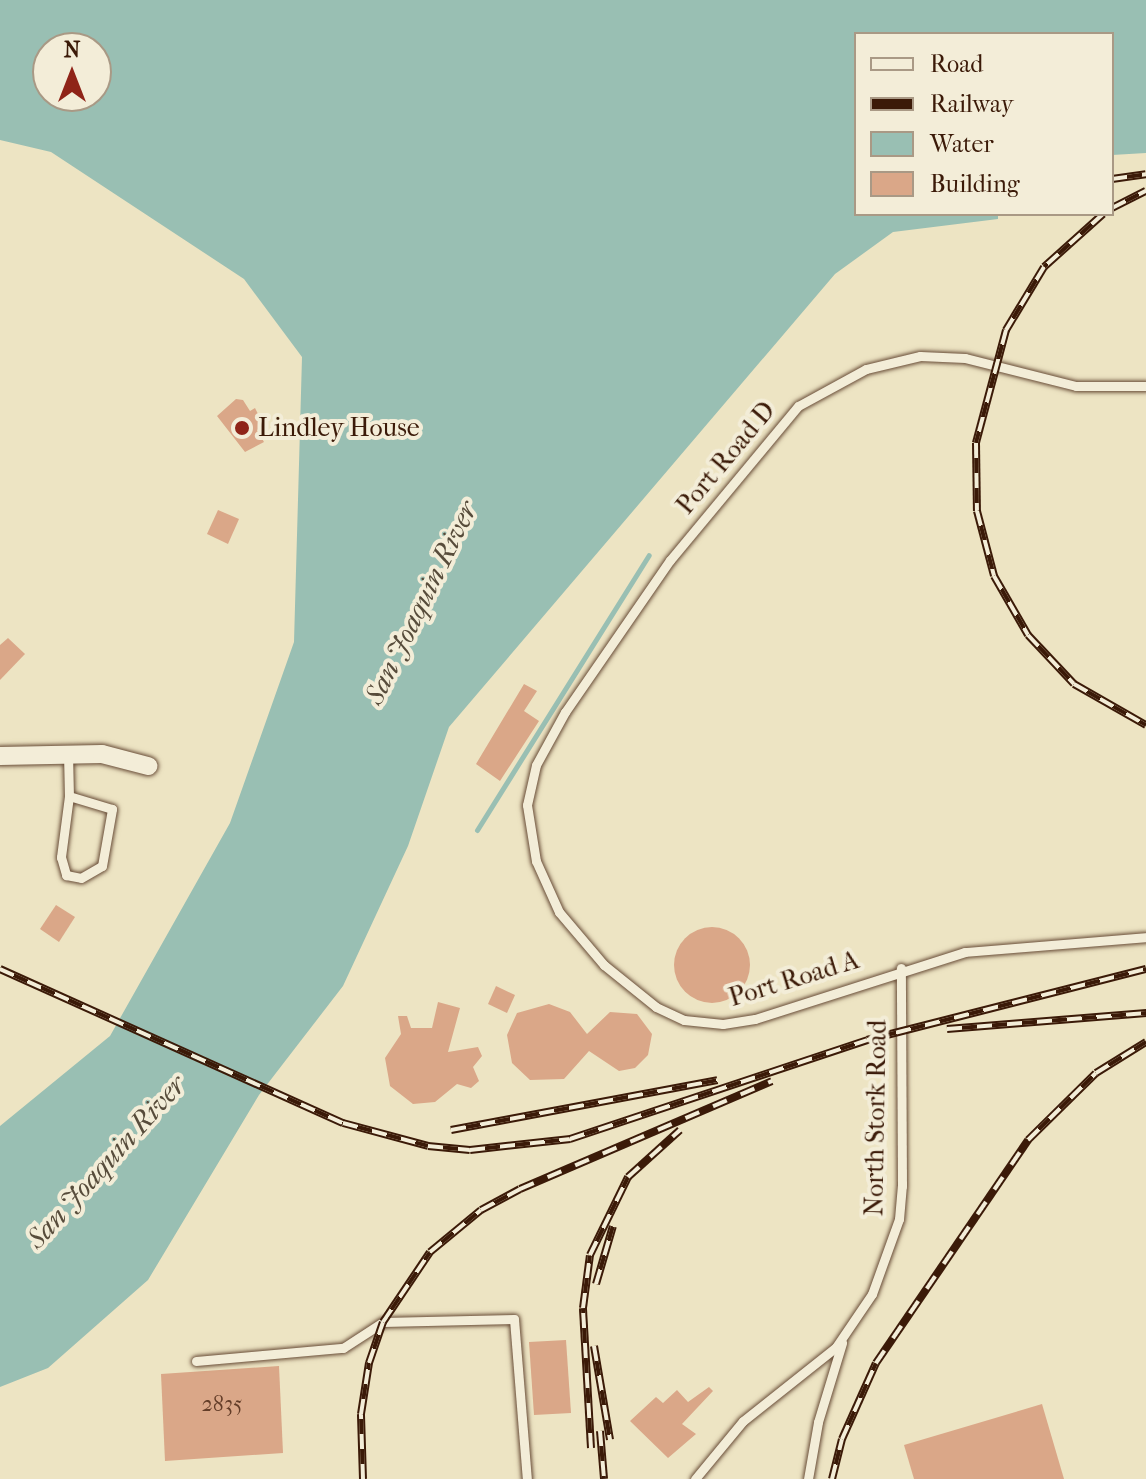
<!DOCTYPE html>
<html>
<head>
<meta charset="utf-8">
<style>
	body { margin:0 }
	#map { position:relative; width:1146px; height:1479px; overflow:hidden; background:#ede4c3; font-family:"IM FELL French Canon",serif }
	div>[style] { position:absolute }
	.water>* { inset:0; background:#99bfb3 }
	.stream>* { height:5px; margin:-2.5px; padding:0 2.5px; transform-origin:2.5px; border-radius:2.5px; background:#99bfb3 }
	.building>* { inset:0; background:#daa788 }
	.round { border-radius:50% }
	.roads { filter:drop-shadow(0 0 2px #684c37) drop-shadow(0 0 2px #684c37) }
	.service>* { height:9px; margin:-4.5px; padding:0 4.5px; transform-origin:4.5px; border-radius:4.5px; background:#f3edd8 }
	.minor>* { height:18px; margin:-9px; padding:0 9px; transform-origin:9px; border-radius:9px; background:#f3edd8 }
	.rail>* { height:8px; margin-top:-4px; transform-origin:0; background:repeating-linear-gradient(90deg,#f3edd8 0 15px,#3b1a08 0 30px); box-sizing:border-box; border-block:2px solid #3b1a08 }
	.dots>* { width:22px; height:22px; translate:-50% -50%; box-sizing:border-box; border:4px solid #f3edd8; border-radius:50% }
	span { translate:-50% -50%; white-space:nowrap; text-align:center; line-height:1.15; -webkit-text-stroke:8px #f3edd8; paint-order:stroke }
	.number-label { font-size:22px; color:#633d28 }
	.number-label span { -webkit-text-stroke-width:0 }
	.poi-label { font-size:26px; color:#3b1a08 }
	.left { translate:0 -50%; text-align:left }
	.street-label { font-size:26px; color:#3b1a08 }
	.water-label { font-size:28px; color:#574c3b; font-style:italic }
	.legend { position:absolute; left:854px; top:32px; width:260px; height:184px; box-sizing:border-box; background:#f3edd8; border:2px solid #a99985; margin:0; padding:10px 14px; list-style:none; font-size:24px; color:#3b1a08 }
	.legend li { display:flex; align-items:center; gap:16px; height:40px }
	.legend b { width:40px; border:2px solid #a99985 }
	.north { position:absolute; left:32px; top:32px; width:80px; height:80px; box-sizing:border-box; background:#f3edd8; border:2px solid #a99985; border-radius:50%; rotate:0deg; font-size:22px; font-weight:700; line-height:32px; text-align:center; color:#3b1a08 }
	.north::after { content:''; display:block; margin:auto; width:28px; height:36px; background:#8f2418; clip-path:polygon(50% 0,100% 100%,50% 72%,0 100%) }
</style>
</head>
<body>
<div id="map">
	<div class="water">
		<div style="clip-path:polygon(evenodd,0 0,1146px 0,1146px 153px,1112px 155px,1112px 34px,856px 34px,856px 214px,998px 214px,998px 219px,893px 232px,835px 274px,449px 727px,408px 846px,343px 986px,259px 1095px,148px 1280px,48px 1368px,0 1387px,0 1126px,110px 1036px,230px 823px,294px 642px,302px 357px,244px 279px,51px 152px,0 140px,0 0,48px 48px,96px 48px,96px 96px,48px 96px,48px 48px)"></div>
	</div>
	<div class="stream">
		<div style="left:477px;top:830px;width:324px;rotate:-58deg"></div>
	</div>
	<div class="building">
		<div style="clip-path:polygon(236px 399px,243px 400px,250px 411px,255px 408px,264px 426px,257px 430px,264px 442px,245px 452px,217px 416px)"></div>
		<div style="clip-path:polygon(218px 510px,239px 519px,228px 544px,207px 534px)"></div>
		<div style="clip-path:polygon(8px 638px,25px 654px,0 680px,0 645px)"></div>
		<div style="clip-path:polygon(524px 684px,537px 691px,524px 711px,539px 721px,500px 781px,476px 764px)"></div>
		<div style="clip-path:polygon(56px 905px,75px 917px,59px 942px,40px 929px)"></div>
		<div class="round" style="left:674px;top:927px;width:76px;height:76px"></div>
		<div style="clip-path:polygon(496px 986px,515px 995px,507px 1013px,488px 1004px)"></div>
		<div style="clip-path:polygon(438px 1002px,460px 1008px,448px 1052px,478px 1047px,482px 1056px,473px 1067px,479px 1081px,471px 1088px,457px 1084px,435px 1102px,413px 1104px,390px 1086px,385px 1058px,401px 1034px,398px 1016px,407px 1016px,411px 1028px,432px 1028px)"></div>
		<div style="clip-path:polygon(549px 1004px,570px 1012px,587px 1034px,610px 1012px,637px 1014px,652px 1034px,648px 1055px,635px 1068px,619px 1071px,589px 1051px,564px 1079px,530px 1080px,512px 1063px,507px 1035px,517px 1013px)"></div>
		<div style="clip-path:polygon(566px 1340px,571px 1413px,534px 1415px,529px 1342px)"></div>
		<div style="clip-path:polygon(279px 1366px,283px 1453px,165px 1461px,161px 1374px)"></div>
		<div style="clip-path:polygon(709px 1387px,713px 1391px,682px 1424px,696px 1434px,668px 1458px,630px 1421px,656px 1397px,663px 1403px,677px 1390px,688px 1402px)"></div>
		<div style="clip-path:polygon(1042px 1404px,1064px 1479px,914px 1479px,904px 1445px)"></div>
	</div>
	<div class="roads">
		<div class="service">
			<div style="left:1146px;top:386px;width:70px;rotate:180deg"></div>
			<div style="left:1076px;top:386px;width:114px;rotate:-165.8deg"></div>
			<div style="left:965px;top:358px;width:45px;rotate:-177.5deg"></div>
			<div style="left:920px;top:356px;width:56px;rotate:166.5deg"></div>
			<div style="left:866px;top:369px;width:77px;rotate:151.4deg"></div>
			<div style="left:798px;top:406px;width:200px;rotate:129.7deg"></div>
			<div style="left:670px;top:560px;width:185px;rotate:124.6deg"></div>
			<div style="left:565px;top:712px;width:60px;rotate:118.7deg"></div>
			<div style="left:536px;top:765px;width:41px;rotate:102.7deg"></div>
			<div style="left:527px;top:805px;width:57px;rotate:80.9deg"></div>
			<div style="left:536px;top:861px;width:56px;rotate:65.7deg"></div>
			<div style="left:559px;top:912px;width:70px;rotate:49.7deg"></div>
			<div style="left:604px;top:965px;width:67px;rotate:38.9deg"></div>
			<div style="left:656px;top:1007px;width:31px;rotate:25deg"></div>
			<div style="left:684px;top:1020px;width:39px;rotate:6deg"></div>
			<div style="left:723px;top:1024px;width:32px;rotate:-9deg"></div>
			<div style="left:755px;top:1019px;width:220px;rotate:-17.7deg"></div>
			<div style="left:965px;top:952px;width:182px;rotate:-4.7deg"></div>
			<div style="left:68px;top:753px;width:43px;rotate:88.7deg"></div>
			<div style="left:69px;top:796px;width:62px;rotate:97.5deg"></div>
			<div style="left:61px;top:857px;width:19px;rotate:74deg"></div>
			<div style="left:66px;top:875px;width:15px;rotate:11deg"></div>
			<div style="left:81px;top:878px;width:24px;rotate:-30deg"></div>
			<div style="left:102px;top:866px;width:58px;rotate:-80deg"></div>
			<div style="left:112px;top:809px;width:45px;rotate:-163.2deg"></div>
			<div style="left:196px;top:1361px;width:148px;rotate:-5.1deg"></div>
			<div style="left:343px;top:1348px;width:48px;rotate:-33deg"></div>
			<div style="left:383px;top:1322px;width:131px;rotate:-1.3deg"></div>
			<div style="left:514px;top:1319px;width:161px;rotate:85.4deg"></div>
			<div style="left:695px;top:1479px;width:75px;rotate:-50.4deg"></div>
			<div style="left:743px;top:1421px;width:119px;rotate:-38.5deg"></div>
			<div style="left:836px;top:1347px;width:64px;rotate:-55.8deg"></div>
			<div style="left:872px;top:1294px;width:80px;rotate:-70.2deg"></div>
			<div style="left:899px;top:1219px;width:33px;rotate:-85deg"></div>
			<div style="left:902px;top:1186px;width:218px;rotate:-90.3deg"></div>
			<div style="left:808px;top:1479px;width:58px;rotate:-80deg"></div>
			<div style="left:818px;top:1422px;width:83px;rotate:-73.1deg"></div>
		</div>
		<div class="minor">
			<div style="left:0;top:756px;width:102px;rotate:-1.1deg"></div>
			<div style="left:102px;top:754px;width:48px;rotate:14.6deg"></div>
		</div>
	</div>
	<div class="rail">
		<div style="left:1112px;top:179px;width:34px;rotate:-8deg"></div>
		<div style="left:1112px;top:208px;width:38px;rotate:-27deg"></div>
		<div style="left:1103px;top:214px;width:79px;rotate:138.1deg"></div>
		<div style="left:1044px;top:267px;width:74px;rotate:121.1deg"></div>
		<div style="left:1006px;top:330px;width:117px;rotate:104.9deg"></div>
		<div style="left:976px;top:443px;width:68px;rotate:89.2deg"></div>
		<div style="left:977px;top:511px;width:67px;rotate:75.3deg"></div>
		<div style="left:994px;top:576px;width:68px;rotate:60deg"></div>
		<div style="left:1028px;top:635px;width:67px;rotate:46.8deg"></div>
		<div style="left:1074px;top:684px;width:83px;rotate:29.7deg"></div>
		<div style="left:0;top:969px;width:376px;rotate:24.2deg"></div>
		<div style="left:343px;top:1123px;width:88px;rotate:15.1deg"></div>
		<div style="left:428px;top:1146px;width:42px;rotate:5.4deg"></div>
		<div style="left:470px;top:1150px;width:101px;rotate:-6.3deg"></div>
		<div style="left:570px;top:1139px;width:313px;rotate:-18.4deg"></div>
		<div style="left:867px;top:1040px;width:288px;rotate:-14.3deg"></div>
		<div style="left:947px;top:1029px;width:200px;rotate:-4.6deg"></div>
		<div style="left:451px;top:1130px;width:271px;rotate:-10.6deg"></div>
		<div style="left:596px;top:1284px;width:60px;rotate:-73.7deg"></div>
		<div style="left:594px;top:1346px;width:95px;rotate:80.3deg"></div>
		<div style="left:600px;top:1431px;width:48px;rotate:85.2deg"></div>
		<div style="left:591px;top:1448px;width:140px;rotate:-93.3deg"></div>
		<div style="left:583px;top:1308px;width:53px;rotate:-82.5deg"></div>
		<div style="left:590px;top:1255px;width:87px;rotate:-64deg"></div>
		<div style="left:628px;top:1177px;width:70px;rotate:-42.1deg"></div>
		<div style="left:363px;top:1479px;width:65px;rotate:-91.8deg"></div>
		<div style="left:361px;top:1414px;width:52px;rotate:-81.1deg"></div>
		<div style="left:369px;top:1363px;width:43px;rotate:-71.1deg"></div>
		<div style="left:383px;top:1322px;width:84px;rotate:-56.1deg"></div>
		<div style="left:430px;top:1252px;width:66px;rotate:-39.5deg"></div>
		<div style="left:481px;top:1210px;width:44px;rotate:-28.3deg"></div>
		<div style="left:520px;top:1189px;width:274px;rotate:-23.2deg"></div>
		<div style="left:832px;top:1479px;width:41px;rotate:-76deg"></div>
		<div style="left:842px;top:1439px;width:83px;rotate:-65.9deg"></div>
		<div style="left:876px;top:1363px;width:270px;rotate:-55.7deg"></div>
		<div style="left:1028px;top:1140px;width:95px;rotate:-44.6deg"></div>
		<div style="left:1096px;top:1073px;width:59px;rotate:-31.8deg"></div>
	</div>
	<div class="dots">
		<div style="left:242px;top:428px;background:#8f2418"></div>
	</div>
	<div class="number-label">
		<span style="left:222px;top:1405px">2835</span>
	</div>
	<div class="poi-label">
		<span class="left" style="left:258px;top:428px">Lindley House</span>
	</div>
	<div class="street-label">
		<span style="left:726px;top:458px;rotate:-50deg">Port Road D</span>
		<span style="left:794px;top:979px;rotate:-17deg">Port Road A</span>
		<span style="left:876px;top:1118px;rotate:-89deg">North Stork Road</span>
	</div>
	<div class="water-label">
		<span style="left:421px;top:603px;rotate:-64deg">San Joaquin River</span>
		<span style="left:106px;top:1162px;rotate:-48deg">San Joaquin River</span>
	</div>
	<ul class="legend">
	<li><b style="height:10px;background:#f3edd8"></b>Road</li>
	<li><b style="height:10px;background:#3b1a08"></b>Railway</li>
	<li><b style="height:22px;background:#99bfb3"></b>Water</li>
	<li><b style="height:22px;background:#daa788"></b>Building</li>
	</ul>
	<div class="north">N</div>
</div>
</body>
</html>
